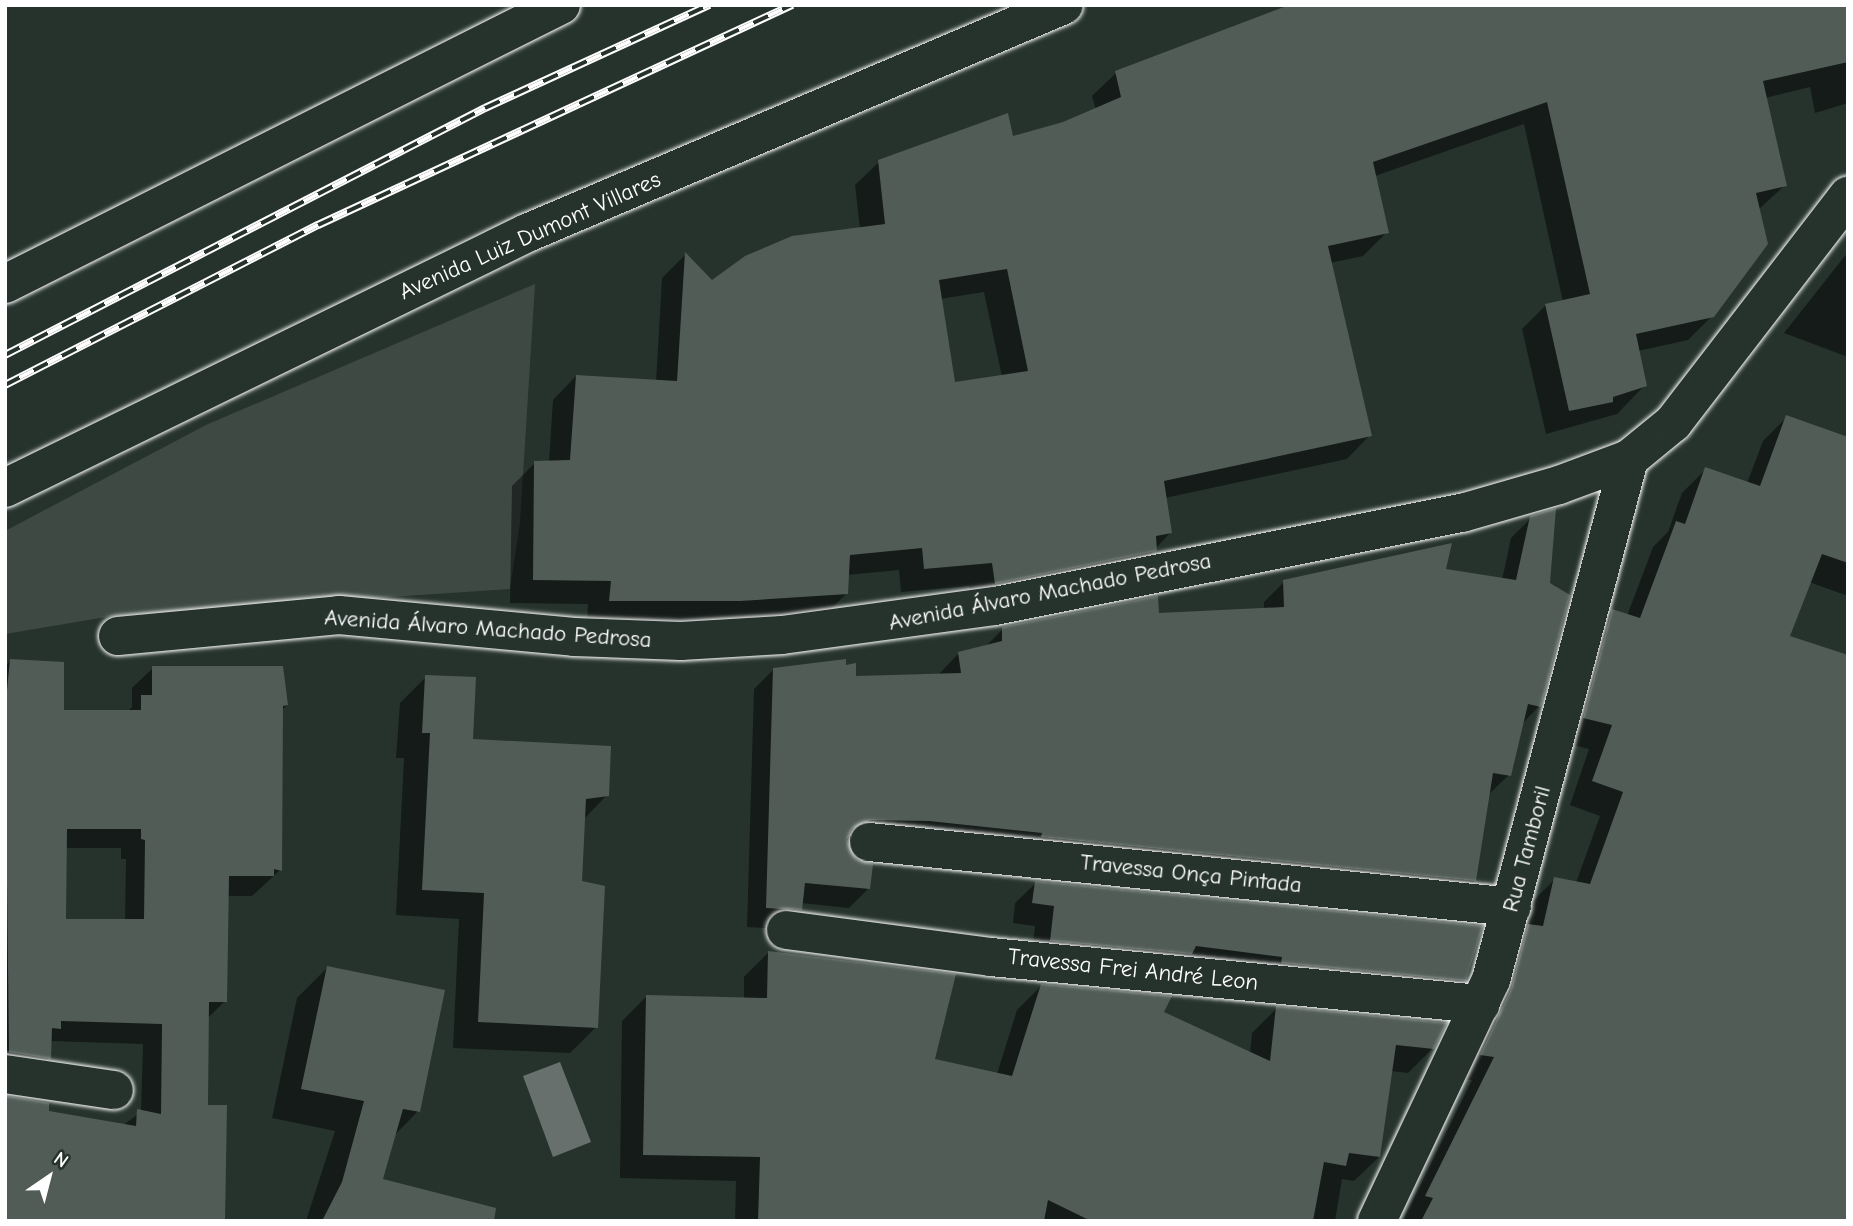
<!DOCTYPE html>
<html>
<head>
<meta charset="utf-8">
<style>
	body { margin:0 }
	#map { position:relative; width:1853px; height:1226px; overflow:hidden; background:#26332d; font-family:"Comic Neue",sans-serif }
	div>[style] { position:absolute }
	.green>* { inset:0; background:#3e4944 }
	.water>* { inset:0; background:#67706c }
	.shadow>* { inset:0; background:#0007 }
	.building>* { inset:0; background:#515c57 }
	.roads { filter:drop-shadow(0 0 2px #fff) drop-shadow(0 0 2px #fff) }
	.minor>* { height:38px; margin:-19px; padding:0 19px; transform-origin:19px; border-radius:19px; background:#26332d }
	.major>* { height:38px; margin:-19px; padding:0 19px; transform-origin:19px; border-radius:19px; background:#26332d }
	.rail>* { height:8px; margin-top:-4px; transform-origin:0; background:repeating-linear-gradient(90deg,#26332d 0 16px,#fff 0 32px); box-sizing:border-box; border-block:2px solid #fff }
	span { translate:-50% -50%; white-space:nowrap; text-align:center; line-height:1.15; -webkit-text-stroke:5px #26332d; paint-order:stroke }
	.street-label { font-size:23px; color:#fff }
	.frame { position:absolute; inset:0; border:7px solid #fff; pointer-events:none }
	.north { position:absolute; left:14px; top:1142px; width:70px; height:70px; -webkit-text-stroke:5px #26332d; paint-order:stroke; rotate:35deg; font-size:19px; font-weight:700; line-height:28px; text-align:center; color:#fff }
	.north::after { content:''; display:block; margin:auto; width:24px; height:32px; background:#fff; clip-path:polygon(50% 0,100% 100%,50% 72%,0 100%) }
</style>
</head>
<body>
<div id="map">
	<div class="green">
		<div style="clip-path:polygon(535px 284px,520px 523px,510px 589px,118px 615px,5px 634px,5px 531px,206px 425px)"></div>
	</div>
	<div class="water">
		<div style="clip-path:polygon(560px 1062px,591px 1142px,553px 1157px,523px 1076px)"></div>
	</div>
	<div class="shadow">
		<div style="clip-path:polygon(evenodd,1848px 5px,1848px 103px,1815px 113px,1810px 87px,1765px 98px,1785px 185px,1758px 210px,1712px 316px,1688px 340px,1638px 351px,1645px 385px,1617px 414px,1546px 434px,1522px 329px,1546px 305px,1563px 302px,1524px 124px,1375px 176px,1387px 232px,1363px 256px,1330px 263px,1370px 435px,1347px 459px,1165px 498px,1171px 532px,1132px 574px,972px 606px,969px 586px,901px 592px,899px 570px,847px 575px,847px 593px,823px 617px,640px 626px,587px 623px,588px 604px,510px 603px,512px 486px,535px 463px,549px 462px,553px 400px,576px 376px,656px 382px,662px 278px,685px 255px,712px 282px,860px 229px,855px 185px,879px 162px,1012px 138px,1063px 123px,1096px 110px,1092px 96px,1116px 73px,1848px 5px,984px 292px,1002px 377px,954px 384px,940px 299px,984px 292px)"></div>
		<div style="clip-path:polygon(1848px 252px,1848px 357px,1784px 333px)"></div>
		<div style="clip-path:polygon(1787px 417px,1848px 439px,1848px 596px,1809px 582px,1788px 637px,1848px 1221px,1403px 1220px,1472px 1080px,1457px 1079px,1505px 950px,1525px 931px,1531px 903px,1555px 879px,1576px 883px,1600px 816px,1570px 805px,1589px 749px,1560px 742px,1588px 635px,1612px 611px,1627px 616px,1653px 547px,1668px 532px,1682px 493px,1706px 469px,1747px 483px,1763px 441px)"></div>
		<div style="clip-path:polygon(1531px 518px,1548px 584px,1556px 586px,1539px 706px,1522px 724px,1509px 775px,1489px 794px,1475px 881px,1455px 900px,908px 840px,849px 839px,846px 841px,869px 888px,849px 908px,801px 903px,781px 929px,747px 927px,754px 689px,774px 669px,844px 667px,855px 678px,939px 674px,958px 654px,984px 648px,1003px 629px,1264px 609px,1264px 602px,1284px 582px,1444px 571px,1502px 580px,1511px 538px)"></div>
		<div style="clip-path:polygon(evenodd,11px 660px,62px 712px,127px 712px,132px 707px,132px 688px,153px 668px,287px 705px,282px 710px,280px 870px,252px 896px,227px 896px,225px 1001px,207px 1019px,206px 1107px,5px 1221px,5px 1098px,47px 1104px,47px 1112px,122px 1126px,141px 1112px,143px 1044px,50px 1041px,49px 1058px,29px 1078px,5px 1076px,5px 666px,11px 660px,65px 848px,121px 848px,121px 859px,126px 859px,125px 921px,64px 920px,65px 848px)"></div>
		<div style="clip-path:polygon(426px 677px,471px 741px,607px 795px,583px 820px,580px 882px,596px 1027px,570px 1053px,453px 1048px,459px 919px,396px 915px,404px 758px,396px 758px,400px 703px)"></div>
		<div style="clip-path:polygon(1036px 883px,1465px 980px,1445px 1000px,1031px 960px,1035px 926px,1013px 923px,1015px 903px)"></div>
		<div style="clip-path:polygon(769px 952px,933px 1061px,997px 1074px,1017px 1010px,1041px 986px,1162px 1013px,1250px 1053px,1252px 1033px,1277px 1008px,1433px 1048px,1408px 1073px,1391px 1071px,1379px 1157px,1354px 1181px,1342px 1179px,1335px 1221px,735px 1221px,736px 1181px,620px 1178px,622px 1021px,646px 997px,744px 999px,744px 977px)"></div>
		<div style="clip-path:polygon(327px 968px,418px 1111px,394px 1136px,381px 1180px,437px 1221px,306px 1221px,335px 1131px,272px 1118px,297px 998px)"></div>
	</div>
	<div class="building">
		<div style="clip-path:polygon(evenodd,1289px 5px,1848px 5px,1848px 62px,1763px 81px,1787px 186px,1756px 193px,1768px 244px,1714px 317px,1636px 334px,1647px 386px,1613px 397px,1613px 402px,1569px 411px,1545px 304px,1590px 294px,1547px 102px,1373px 162px,1389px 233px,1328px 246px,1372px 436px,1164px 481px,1172px 533px,1156px 536px,1157px 551px,995px 584px,992px 563px,924px 569px,922px 548px,850px 555px,848px 594px,740px 601px,609px 601px,611px 581px,533px 580px,534px 461px,570px 460px,576px 375px,677px 381px,685px 252px,712px 280px,745px 256px,792px 236px,885px 224px,878px 160px,1008px 113px,1013px 136px,1063px 122px,1121px 97px,1115px 71px,1289px 5px,1007px 269px,1028px 371px,955px 382px,939px 280px,1007px 269px)"></div>
		<div style="clip-path:polygon(1786px 415px,1848px 437px,1848px 563px,1822px 554px,1790px 636px,1848px 655px,1848px 1221px,1421px 1221px,1433px 1198px,1425px 1196px,1494px 1057px,1480px 1055px,1511px 989px,1528px 924px,1543px 926px,1554px 877px,1590px 884px,1623px 792px,1592px 781px,1612px 725px,1583px 718px,1612px 609px,1640px 618px,1676px 521px,1685px 524px,1705px 467px,1760px 486px)"></div>
		<div style="clip-path:polygon(1556px 508px,1550px 583px,1570px 595px,1541px 707px,1528px 704px,1511px 776px,1493px 773px,1476px 881px,1041px 837px,1042px 833px,929px 821px,871px 820px,852px 829px,847px 840px,856px 859px,873px 864px,870px 889px,805px 883px,802px 910px,766px 908px,773px 668px,846px 659px,846px 665px,856px 663px,856px 676px,961px 673px,958px 652px,1002px 641px,1002px 627px,1158px 596px,1159px 613px,1284px 607px,1283px 580px,1452px 543px,1446px 569px,1516px 580px,1530px 516px)"></div>
		<div style="clip-path:polygon(evenodd,10px 659px,64px 662px,64px 710px,141px 710px,141px 695px,152px 695px,152px 666px,283px 666px,288px 705px,283px 706px,282px 871px,274px 869px,274px 876px,229px 876px,227px 1002px,209px 1002px,208px 1105px,227px 1105px,225px 1221px,5px 1221px,7px 1096px,49px 1103px,49px 1111px,136px 1126px,137px 1109px,161px 1114px,162px 1024px,61px 1021px,61px 1029px,52px 1028px,51px 1059px,9px 1052px,5px 711px,10px 659px,67px 829px,141px 829px,141px 839px,145px 840px,144px 919px,66px 919px,67px 829px)"></div>
		<div style="clip-path:polygon(425px 675px,476px 677px,473px 739px,611px 746px,609px 796px,586px 799px,582px 881px,605px 886px,598px 1028px,478px 1022px,484px 893px,422px 890px,430px 733px,422px 733px)"></div>
		<div style="clip-path:polygon(1035px 881px,1483px 926px,1466px 981px,1281px 963px,1282px 957px,1196px 946px,1192px 954px,1050px 941px,1054px 906px,1032px 903px)"></div>
		<div style="clip-path:polygon(768px 951px,956px 974px,935px 1059px,1012px 1076px,1041px 984px,1172px 996px,1164px 1012px,1270px 1061px,1276px 1006px,1447px 1023px,1434px 1049px,1396px 1045px,1380px 1157px,1349px 1153px,1346px 1166px,1324px 1162px,1313px 1221px,1091px 1221px,1048px 1200px,1044px 1221px,758px 1221px,760px 1157px,643px 1155px,646px 995px,767px 998px)"></div>
		<div style="clip-path:polygon(327px 966px,445px 990px,420px 1112px,403px 1109px,383px 1179px,496px 1208px,494px 1221px,322px 1221px,342px 1182px,364px 1101px,301px 1089px)"></div>
	</div>
	<div class="roads">
		<div class="minor">
			<div style="left:118px;top:636px;width:222px;rotate:-5.4deg"></div>
			<div style="left:339px;top:615px;width:236px;rotate:5.3deg"></div>
			<div style="left:574px;top:637px;width:107px;rotate:2.1deg"></div>
			<div style="left:681px;top:641px;width:101px;rotate:-3.4deg"></div>
			<div style="left:782px;top:635px;width:215px;rotate:-7.8deg"></div>
			<div style="left:995px;top:606px;width:476px;rotate:-11.3deg"></div>
			<div style="left:1462px;top:513px;width:101px;rotate:-16.1deg"></div>
			<div style="left:1559px;top:485px;width:75px;rotate:-20.4deg"></div>
			<div style="left:1629px;top:459px;width:57px;rotate:-39.3deg"></div>
			<div style="left:1673px;top:423px;width:287px;rotate:-52.4deg"></div>
			<div style="left:869px;top:842px;width:646px;rotate:5.77deg"></div>
			<div style="left:786px;top:930px;width:207px;rotate:7.5deg"></div>
			<div style="left:991px;top:957px;width:492px;rotate:5.5deg"></div>
			<div style="left:5px;top:1074px;width:110px;rotate:8.4deg"></div>
			<div style="left:1377px;top:1221px;width:267px;rotate:-64.7deg"></div>
			<div style="left:1491px;top:980px;width:539px;rotate:-75.16deg"></div>
		</div>
		<div class="major">
			<div style="left:5px;top:284px;width:622px;rotate:-26.65deg"></div>
			<div style="left:5px;top:488px;width:581px;rotate:-26.04deg"></div>
			<div style="left:527px;top:233px;width:583px;rotate:-23.01deg"></div>
		</div>
	</div>
	<div class="rail">
		<div style="left:5px;top:355px;width:540px;rotate:-27.23deg"></div>
		<div style="left:485px;top:108px;width:247px;rotate:-24.7deg"></div>
		<div style="left:5px;top:385px;width:352px;rotate:-27.1deg"></div>
		<div style="left:318px;top:225px;width:523px;rotate:-24.9deg"></div>
	</div>
	<div class="street-label">
		<span style="left:530px;top:236px;rotate:-24deg">Avenida Luiz Dumont Villares</span>
		<span style="left:1050px;top:592px;rotate:-11deg">Avenida Álvaro Machado Pedrosa</span>
		<span style="left:488px;top:629px;rotate:4deg">Avenida Álvaro Machado Pedrosa</span>
		<span style="left:1527px;top:849px;rotate:-75deg">Rua Tamboril</span>
		<span style="left:1191px;top:874px;rotate:6deg">Travessa Onça Pintada</span>
		<span style="left:1133px;top:970px;rotate:6deg">Travessa Frei André Leon</span>
	</div>
	<div class="frame"></div>
	<div class="north">N</div>
</div>
</body>
</html>
